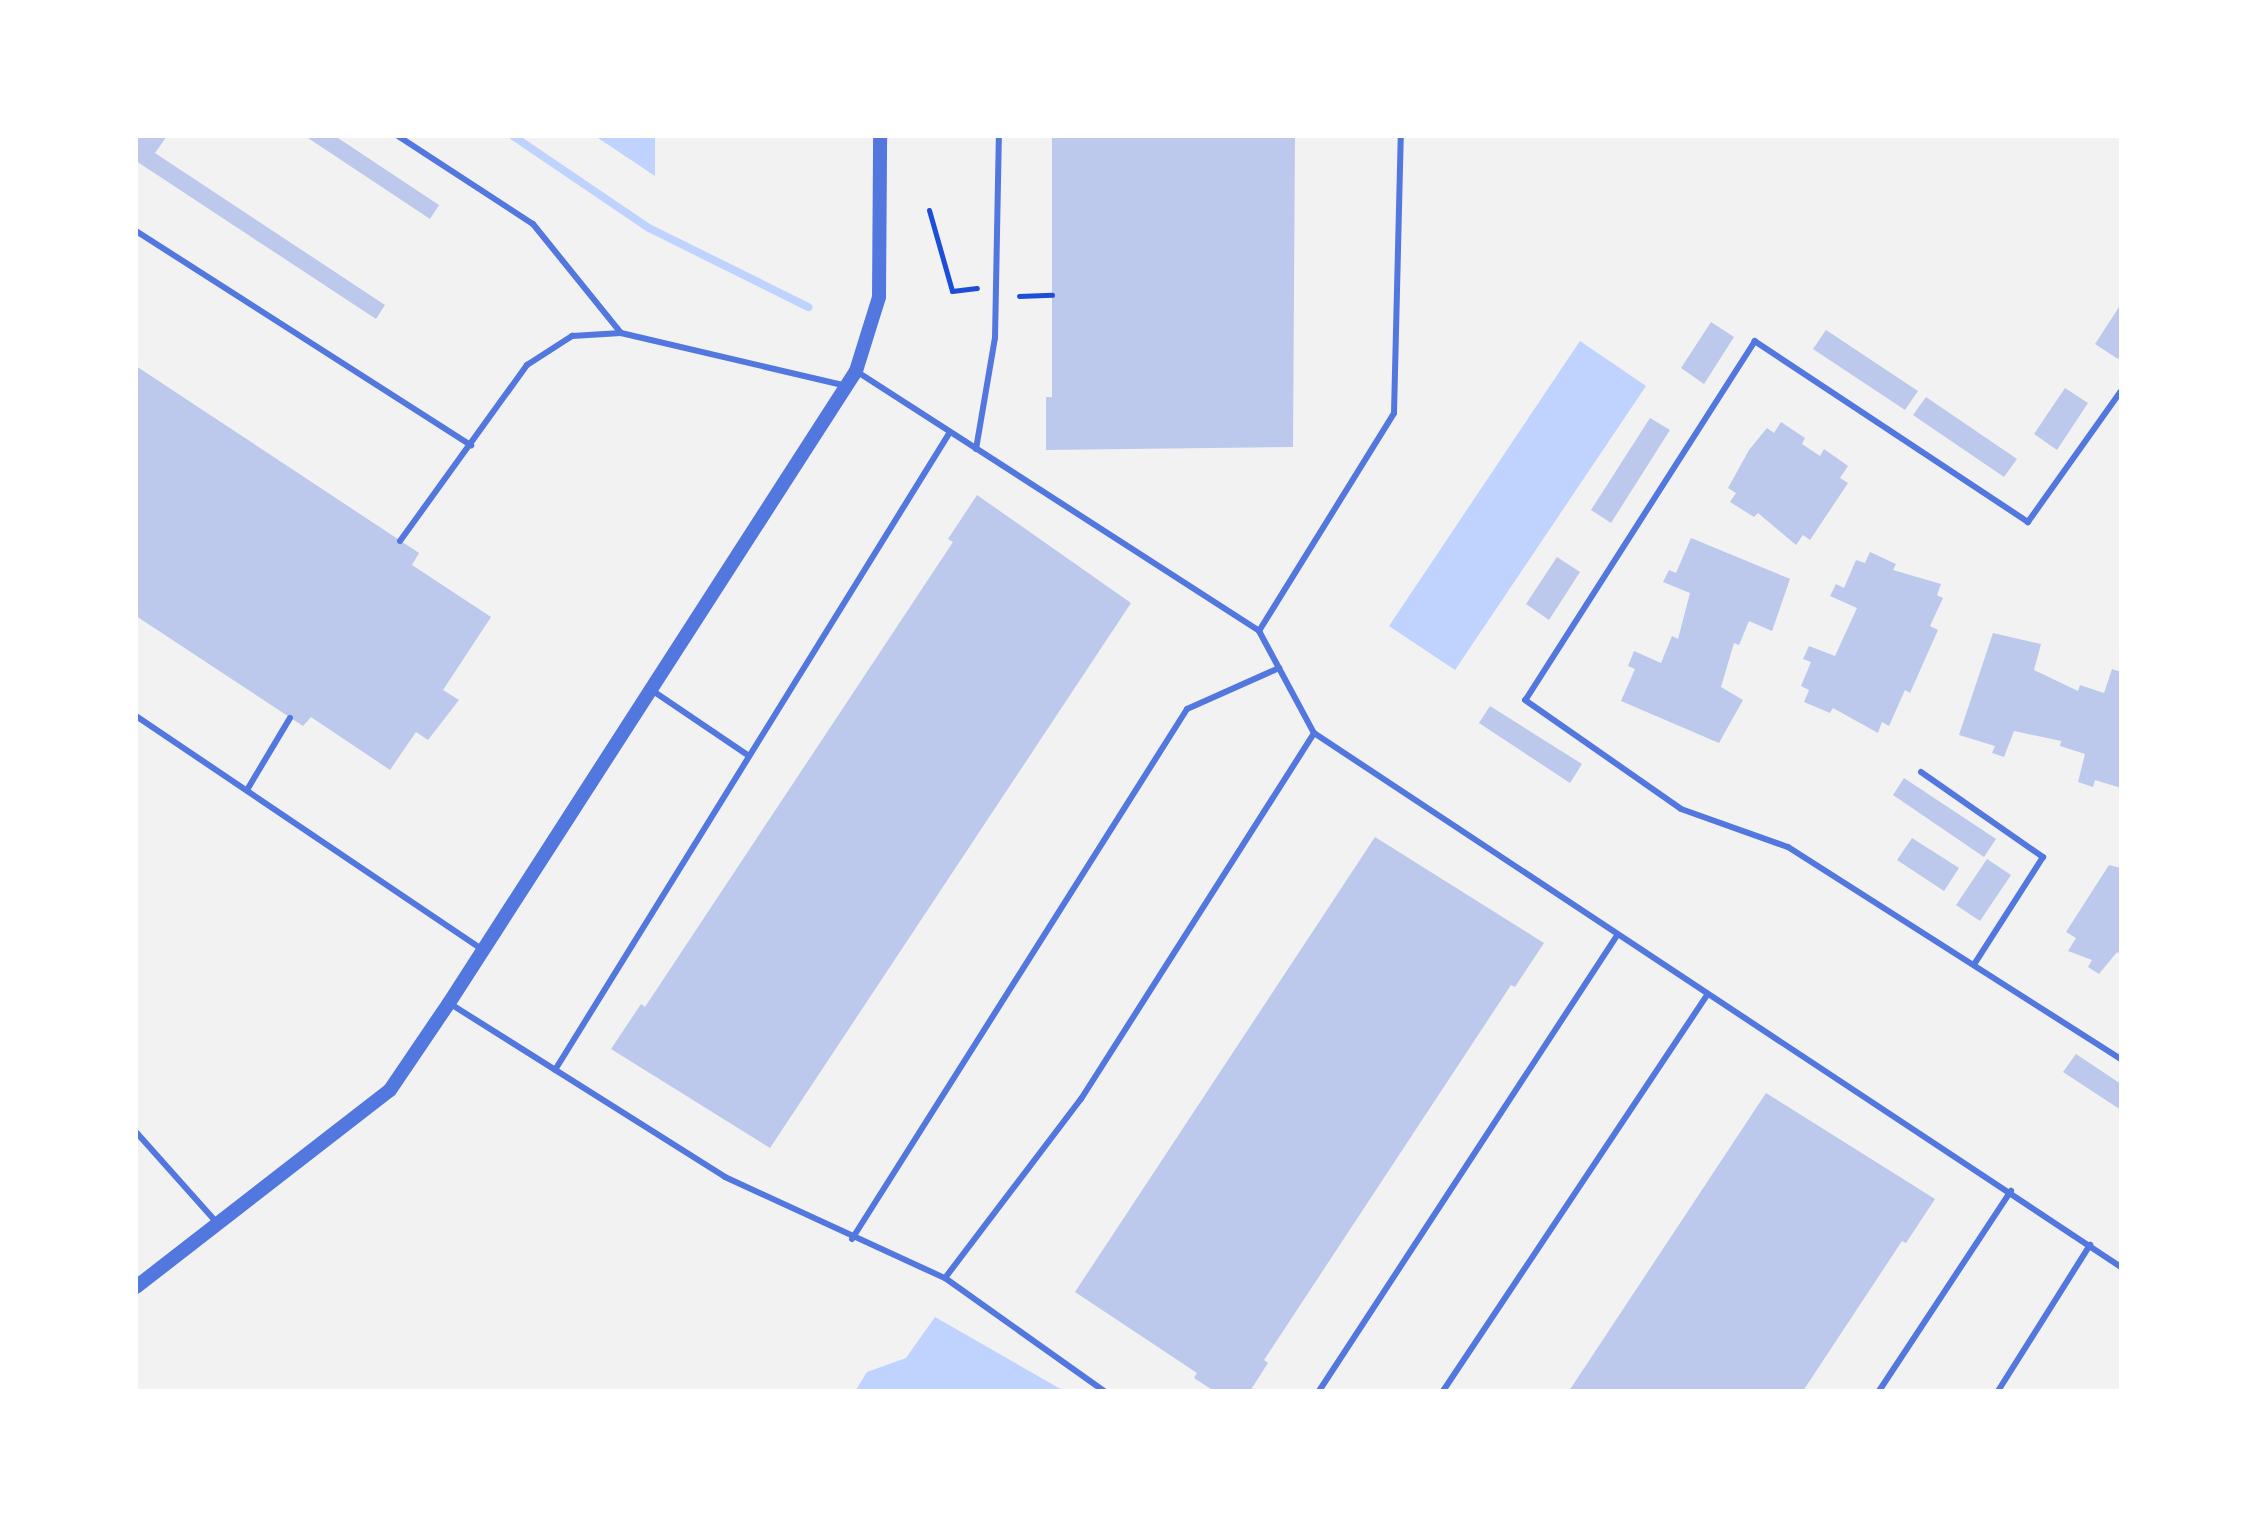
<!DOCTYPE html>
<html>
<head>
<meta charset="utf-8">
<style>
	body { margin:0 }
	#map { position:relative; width:2257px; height:1527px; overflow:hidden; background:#f2f2f2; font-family:"Libre Baskerville",serif }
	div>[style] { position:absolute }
	.water>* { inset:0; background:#bfd3fe }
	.stream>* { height:8px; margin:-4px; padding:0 4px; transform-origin:4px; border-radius:4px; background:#bfd3fe }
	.building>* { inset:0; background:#bdc9ec }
	.path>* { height:5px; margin:-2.5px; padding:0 2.5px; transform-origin:2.5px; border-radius:2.5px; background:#1d4ed8 }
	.service>* { height:6px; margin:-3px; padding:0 3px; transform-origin:3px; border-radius:3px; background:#5277de }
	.tertiary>* { height:14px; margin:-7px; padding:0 7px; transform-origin:7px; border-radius:7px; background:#5277de }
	span { translate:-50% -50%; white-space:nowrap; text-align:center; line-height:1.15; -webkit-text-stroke:8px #fff; paint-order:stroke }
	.frame { position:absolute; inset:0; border:138px solid #fff; pointer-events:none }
</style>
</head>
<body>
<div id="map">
	<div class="water">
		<div style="clip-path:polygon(595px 136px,655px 136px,655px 176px)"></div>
		<div style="clip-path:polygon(1580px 341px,1646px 386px,1455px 670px,1389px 626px)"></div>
		<div style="clip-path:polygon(935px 1317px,1064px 1391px,856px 1390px,867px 1372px,906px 1358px)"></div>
	</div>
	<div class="stream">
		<div style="left:513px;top:136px;width:164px;rotate:34.1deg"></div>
		<div style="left:649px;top:228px;width:178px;rotate:26.4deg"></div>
	</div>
	<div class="building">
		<div style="clip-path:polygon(136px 136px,167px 136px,155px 153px,385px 305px,376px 319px,136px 161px)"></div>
		<div style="clip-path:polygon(305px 136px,335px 136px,439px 205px,430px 219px)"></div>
		<div style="clip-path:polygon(1052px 136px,1295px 136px,1293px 447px,1046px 450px,1046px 397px,1052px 397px)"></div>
		<div style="clip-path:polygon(2121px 304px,2121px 354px,2118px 359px,2095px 344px)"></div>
		<div style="clip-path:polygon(1711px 322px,1734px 337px,1704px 384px,1681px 368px)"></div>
		<div style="clip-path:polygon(1826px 330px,1918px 391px,1905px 410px,1813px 349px)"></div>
		<div style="clip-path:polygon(136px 366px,419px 553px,412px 565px,491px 617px,443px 690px,459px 700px,428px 740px,416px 732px,390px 770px,311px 717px,303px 726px,136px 616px)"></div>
		<div style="clip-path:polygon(2065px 388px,2088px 403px,2057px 450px,2034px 434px)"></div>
		<div style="clip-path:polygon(1926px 397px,2017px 459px,2004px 477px,1913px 415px)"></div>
		<div style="clip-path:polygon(1650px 418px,1670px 430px,1611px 523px,1591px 510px)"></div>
		<div style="clip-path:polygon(1781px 422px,1805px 438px,1802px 444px,1820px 456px,1824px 449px,1848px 466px,1840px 478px,1848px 483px,1810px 540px,1803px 535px,1796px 545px,1758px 513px,1754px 517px,1730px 502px,1736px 493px,1728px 488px,1749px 450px,1767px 428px,1774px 433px)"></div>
		<div style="clip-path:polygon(977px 495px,1131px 603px,770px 1148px,611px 1049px,641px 1004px,645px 1007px,953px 542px,948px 539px)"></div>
		<div style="clip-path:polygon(1691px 538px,1790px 579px,1772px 631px,1749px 621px,1739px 645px,1734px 643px,1721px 687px,1743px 700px,1719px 743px,1621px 701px,1635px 669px,1628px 666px,1634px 651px,1661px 663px,1672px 636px,1678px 639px,1690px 593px,1663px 582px,1669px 570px,1676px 573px)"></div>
		<div style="clip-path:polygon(1870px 552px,1896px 564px,1893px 570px,1941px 584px,1937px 595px,1943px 598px,1930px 626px,1938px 630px,1910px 693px,1905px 690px,1889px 726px,1882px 722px,1878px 733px,1833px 708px,1830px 713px,1804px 702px,1809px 690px,1801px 686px,1811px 662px,1803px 659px,1809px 646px,1835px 656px,1857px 608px,1830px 596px,1836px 584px,1844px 588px,1856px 560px,1865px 563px)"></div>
		<div style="clip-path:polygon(1557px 557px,1580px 572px,1549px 620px,1526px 604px)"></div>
		<div style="clip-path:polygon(1993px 633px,2041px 644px,2034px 670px,2078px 691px,2080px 685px,2104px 693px,2112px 669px,2121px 672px,2121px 788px,2095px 780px,2093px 787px,2078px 782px,2085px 754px,2060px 746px,2061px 741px,2014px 731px,2004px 757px,1992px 753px,1995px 746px,1959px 735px)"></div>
		<div style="clip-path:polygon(1490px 706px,1582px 764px,1570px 783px,1479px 723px)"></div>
		<div style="clip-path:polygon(1904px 778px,1996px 839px,1984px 857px,1893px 795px)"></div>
		<div style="clip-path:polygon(1375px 837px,1544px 943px,1515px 987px,1511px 985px,1264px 1360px,1268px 1363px,1250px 1391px,1214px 1391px,1194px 1378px,1197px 1373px,1075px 1292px)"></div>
		<div style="clip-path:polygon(1912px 838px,1959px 868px,1944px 891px,1897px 860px)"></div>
		<div style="clip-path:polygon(1987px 859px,2011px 875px,1980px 921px,1956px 905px)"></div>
		<div style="clip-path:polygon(2109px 865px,2121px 868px,2121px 955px,2117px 952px,2099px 974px,2088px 967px,2092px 960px,2068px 951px,2076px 938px,2066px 932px)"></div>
		<div style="clip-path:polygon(2076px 1054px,2121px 1084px,2121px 1110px,2063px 1072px)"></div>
		<div style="clip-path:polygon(1766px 1093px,1935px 1199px,1906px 1243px,1902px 1241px,1803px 1391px,1569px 1391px)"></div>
	</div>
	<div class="path">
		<div style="left:929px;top:210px;width:84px;rotate:74.1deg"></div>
		<div style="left:952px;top:291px;width:25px;rotate:-7deg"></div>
		<div style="left:1019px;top:296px;width:33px;rotate:-2deg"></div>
	</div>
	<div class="service">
		<div style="left:398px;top:136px;width:161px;rotate:33.1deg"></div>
		<div style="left:533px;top:224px;width:140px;rotate:51.1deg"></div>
		<div style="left:136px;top:231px;width:398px;rotate:32.6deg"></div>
		<div style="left:856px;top:371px;width:480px;rotate:32.8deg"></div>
		<div style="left:1259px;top:631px;width:116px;rotate:61.7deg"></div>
		<div style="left:1314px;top:733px;width:968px;rotate:33.49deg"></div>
		<div style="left:2121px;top:391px;width:161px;rotate:125.4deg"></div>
		<div style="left:2028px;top:522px;width:328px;rotate:-146.5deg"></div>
		<div style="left:1755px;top:341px;width:426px;rotate:122.6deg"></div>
		<div style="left:1525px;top:700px;width:190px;rotate:34.9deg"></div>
		<div style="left:1681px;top:809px;width:114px;rotate:19.6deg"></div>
		<div style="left:1788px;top:847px;width:395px;rotate:32.5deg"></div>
		<div style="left:976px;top:449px;width:113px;rotate:-80.3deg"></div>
		<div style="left:995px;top:338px;width:202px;rotate:-88.9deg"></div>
		<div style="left:400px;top:541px;width:217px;rotate:-54.2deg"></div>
		<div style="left:527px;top:365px;width:54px;rotate:-32.8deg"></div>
		<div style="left:572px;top:336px;width:49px;rotate:-3.5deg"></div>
		<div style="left:621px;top:333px;width:232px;rotate:13.2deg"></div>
		<div style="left:1259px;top:631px;width:256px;rotate:-58.2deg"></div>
		<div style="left:1394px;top:413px;width:277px;rotate:-88.6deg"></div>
		<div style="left:653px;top:691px;width:116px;rotate:34.1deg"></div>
		<div style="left:136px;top:716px;width:419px;rotate:34deg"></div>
		<div style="left:1921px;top:772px;width:149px;rotate:34.9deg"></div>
		<div style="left:2043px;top:857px;width:126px;rotate:122.7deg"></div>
		<div style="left:247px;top:790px;width:84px;rotate:-59.2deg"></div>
		<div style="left:449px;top:1003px;width:326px;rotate:32.2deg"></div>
		<div style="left:725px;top:1177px;width:242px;rotate:24.7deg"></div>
		<div style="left:555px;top:1070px;width:750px;rotate:-58.24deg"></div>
		<div style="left:136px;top:1132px;width:123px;rotate:48.3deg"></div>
		<div style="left:852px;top:1239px;width:627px;rotate:-57.7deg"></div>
		<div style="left:1187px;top:709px;width:101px;rotate:-24deg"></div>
		<div style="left:1104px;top:1391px;width:195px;rotate:-144.6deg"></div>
		<div style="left:945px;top:1278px;width:225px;rotate:-52.8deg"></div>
		<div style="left:1081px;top:1099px;width:434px;rotate:-57.5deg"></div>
		<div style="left:1319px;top:1391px;width:543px;rotate:-56.81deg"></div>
		<div style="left:1443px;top:1391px;width:474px;rotate:-56.3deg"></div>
		<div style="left:1879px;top:1391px;width:240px;rotate:-56.6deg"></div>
		<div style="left:1998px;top:1391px;width:173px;rotate:-57.8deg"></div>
	</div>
	<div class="tertiary">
		<div style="left:136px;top:1287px;width:321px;rotate:-37.8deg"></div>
		<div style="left:390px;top:1090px;width:105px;rotate:-55.9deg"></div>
		<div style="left:449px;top:1003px;width:752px;rotate:-57.22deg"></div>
		<div style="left:856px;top:371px;width:77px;rotate:-72.7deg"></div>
		<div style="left:879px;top:297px;width:161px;rotate:-89.6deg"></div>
	</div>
	<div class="frame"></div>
</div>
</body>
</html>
